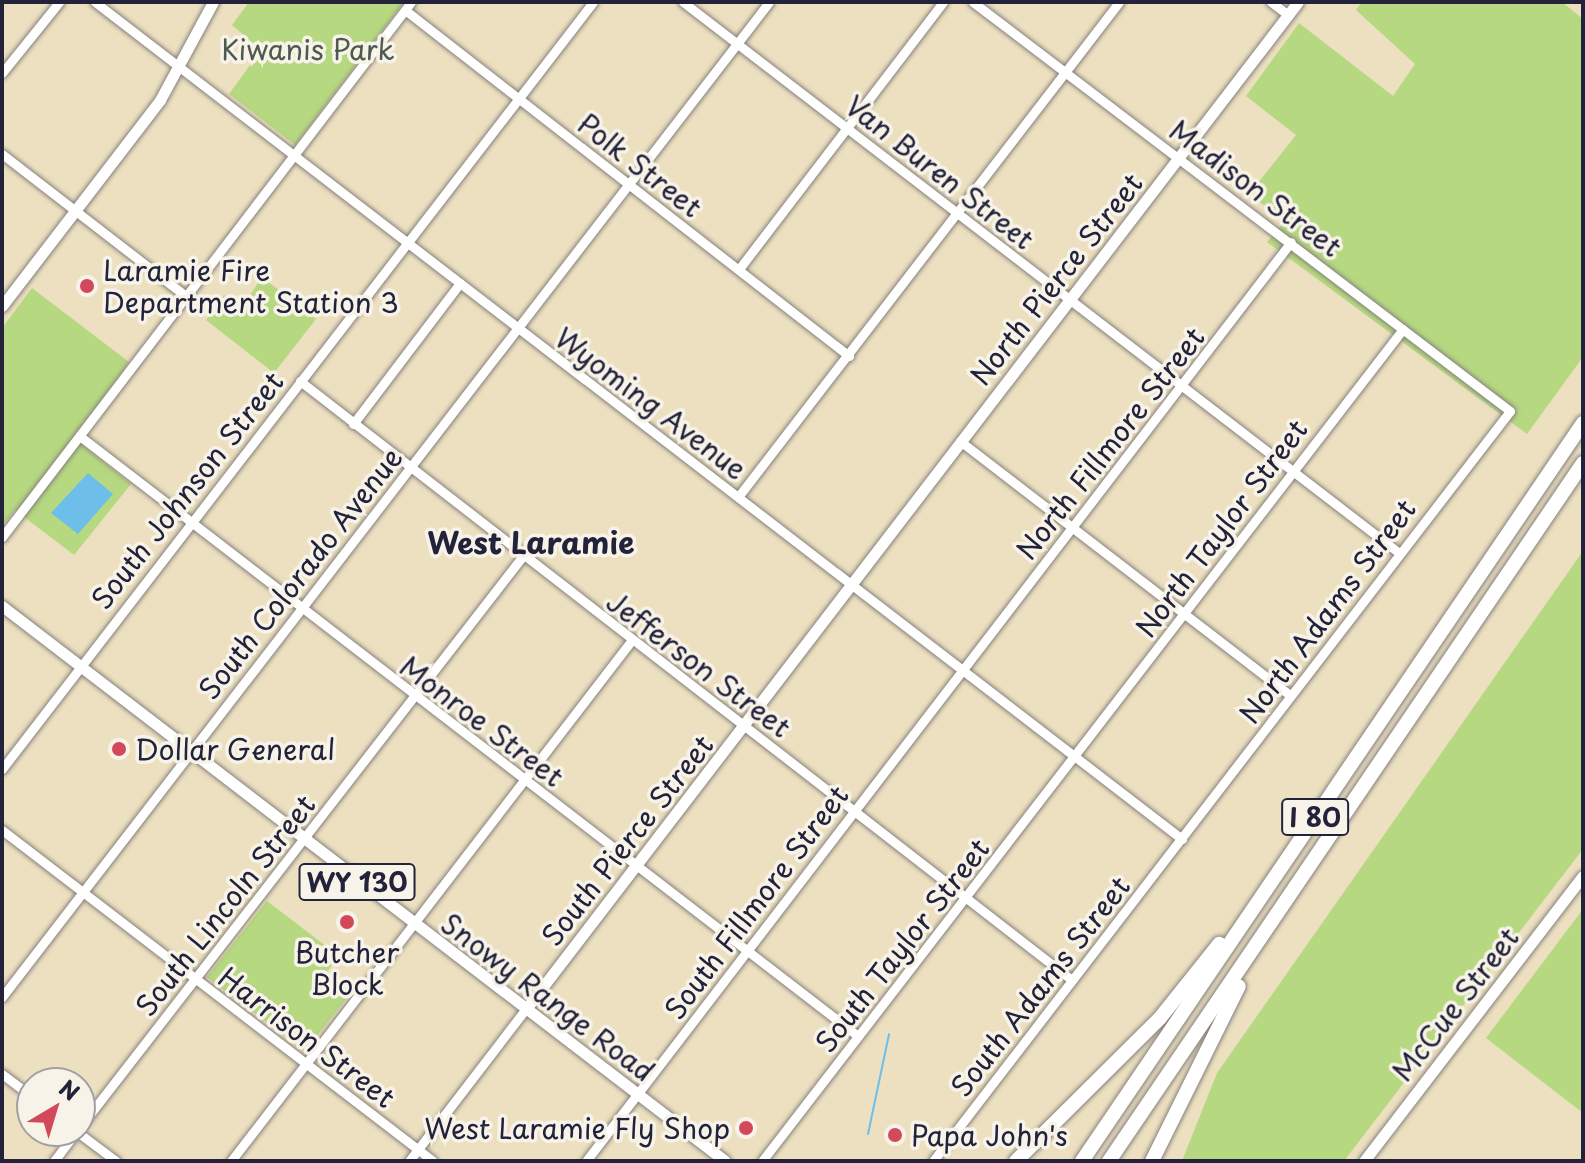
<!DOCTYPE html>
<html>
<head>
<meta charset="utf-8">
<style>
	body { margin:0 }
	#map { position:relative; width:1585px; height:1163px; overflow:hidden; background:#ece0c0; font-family:"Playpen Sans",sans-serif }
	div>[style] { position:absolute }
	.green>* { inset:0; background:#b5d880 }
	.water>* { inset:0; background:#6dbee8 }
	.stream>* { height:2px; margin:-1px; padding:0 1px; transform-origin:1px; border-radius:1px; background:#6dbee8 }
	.roads { filter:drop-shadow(0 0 2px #87817e) drop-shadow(0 0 2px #87817e) }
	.minor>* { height:9px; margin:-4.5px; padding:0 4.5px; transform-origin:4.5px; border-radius:4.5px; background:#fff }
	.major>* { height:11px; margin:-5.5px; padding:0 5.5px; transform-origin:5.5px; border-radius:5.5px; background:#fff }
	.highway>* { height:14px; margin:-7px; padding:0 7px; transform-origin:7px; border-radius:7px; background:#fff }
	.dots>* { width:22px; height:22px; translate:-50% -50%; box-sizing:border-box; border:4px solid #f7f3e8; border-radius:50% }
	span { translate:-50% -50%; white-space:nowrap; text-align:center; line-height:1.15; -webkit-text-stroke:7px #f7f3e8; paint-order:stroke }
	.shield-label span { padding:2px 6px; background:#f7f3e8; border:2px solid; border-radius:6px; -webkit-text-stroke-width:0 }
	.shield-label { font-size:26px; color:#22223b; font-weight:700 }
	.park-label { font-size:28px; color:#4e5950 }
	.street-label { font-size:28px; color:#22223b }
	.poi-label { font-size:28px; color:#22223b }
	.left { translate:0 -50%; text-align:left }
	.right { translate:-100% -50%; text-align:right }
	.neighbourhood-label { font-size:30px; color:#22223b; font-weight:700 }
	.frame { position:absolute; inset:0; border:4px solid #22223b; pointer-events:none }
	.north { position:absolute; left:16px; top:1067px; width:80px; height:80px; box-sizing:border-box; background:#f7f3e8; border:2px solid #a29fa3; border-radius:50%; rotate:38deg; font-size:22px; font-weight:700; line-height:32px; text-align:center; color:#22223b }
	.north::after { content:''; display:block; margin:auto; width:28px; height:36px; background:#d1495b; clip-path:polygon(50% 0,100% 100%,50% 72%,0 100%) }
</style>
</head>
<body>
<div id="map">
	<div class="green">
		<div style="clip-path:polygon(249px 2px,404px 2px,295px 145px,229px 94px,261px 50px,232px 25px)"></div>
		<div style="clip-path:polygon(1362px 2px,1562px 2px,1583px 19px,1583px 357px,1527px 434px,1267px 242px,1285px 221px,1249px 194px,1296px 135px,1246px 96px,1299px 23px,1393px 96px,1415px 64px,1356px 10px)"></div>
		<div style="clip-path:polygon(262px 277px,316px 319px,274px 373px,206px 320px,224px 295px,240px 310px)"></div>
		<div style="clip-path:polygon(32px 288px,129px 362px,75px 439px,131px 484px,74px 555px,15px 510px,2px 526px,2px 328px)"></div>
		<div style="clip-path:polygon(1583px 551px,1583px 849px,1344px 1161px,1182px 1161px,1217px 1073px)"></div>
		<div style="clip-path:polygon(267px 901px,339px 956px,321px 980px,346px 999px,305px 1051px,207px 977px)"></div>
		<div style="clip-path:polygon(1583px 909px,1583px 1113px,1486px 1038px)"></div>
	</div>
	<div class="water">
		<div style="clip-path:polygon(88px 473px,113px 494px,78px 534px,51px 513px)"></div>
	</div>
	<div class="stream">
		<div style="left:868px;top:1134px;width:102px;rotate:-78.1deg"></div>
	</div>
	<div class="roads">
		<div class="minor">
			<div style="left:95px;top:2px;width:1372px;rotate:37.6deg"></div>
			<div style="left:683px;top:2px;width:902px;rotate:37.57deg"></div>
			<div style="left:1271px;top:2px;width:21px;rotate:37deg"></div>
			<div style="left:405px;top:10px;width:563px;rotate:37.93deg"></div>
			<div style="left:2px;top:73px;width:91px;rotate:-51.2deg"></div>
			<div style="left:2px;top:154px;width:234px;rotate:37.7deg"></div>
			<div style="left:739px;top:269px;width:336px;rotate:-52.6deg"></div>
			<div style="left:300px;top:381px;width:977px;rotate:37.81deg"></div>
			<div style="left:353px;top:424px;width:177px;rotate:-52.8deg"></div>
			<div style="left:81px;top:437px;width:981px;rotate:37.63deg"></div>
			<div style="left:960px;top:441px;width:416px;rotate:37.6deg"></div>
			<div style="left:738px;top:497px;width:625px;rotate:-52.41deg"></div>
			<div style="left:2px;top:537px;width:673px;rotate:-52.6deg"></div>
			<div style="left:2px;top:769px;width:968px;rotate:-52.38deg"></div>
			<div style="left:2px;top:830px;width:543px;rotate:37.52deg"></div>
			<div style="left:2px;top:997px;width:1256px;rotate:-52.37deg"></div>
			<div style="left:2px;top:1074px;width:38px;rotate:37deg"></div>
			<div style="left:80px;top:1127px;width:721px;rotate:-52.21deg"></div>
			<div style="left:76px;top:1131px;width:50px;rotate:36.9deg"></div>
			<div style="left:54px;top:1161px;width:38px;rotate:-53deg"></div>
			<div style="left:231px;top:1161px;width:657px;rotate:-52.42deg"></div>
			<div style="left:409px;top:1161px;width:190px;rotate:-52.5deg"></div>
			<div style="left:586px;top:1161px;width:1158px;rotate:-52.51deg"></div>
			<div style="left:762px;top:1161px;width:1050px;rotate:-52.39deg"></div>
			<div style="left:933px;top:1161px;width:946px;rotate:-52.43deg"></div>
			<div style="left:1510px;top:411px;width:675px;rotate:-142.71deg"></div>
		</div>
		<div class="major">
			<div style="left:2px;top:306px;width:260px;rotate:-52.5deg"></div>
			<div style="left:160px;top:100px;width:111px;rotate:-61.6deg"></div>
			<div style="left:2px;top:606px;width:911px;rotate:37.51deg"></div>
			<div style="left:525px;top:1010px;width:1270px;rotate:-52.52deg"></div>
			<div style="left:1364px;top:1161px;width:359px;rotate:-52.5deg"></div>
		</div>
		<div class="highway">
			<div style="left:1016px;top:1161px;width:203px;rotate:-44.8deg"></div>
			<div style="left:1160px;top:1018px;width:95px;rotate:-51.4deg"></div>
			<div style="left:1082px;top:1161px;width:892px;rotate:-55.83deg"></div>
			<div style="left:1109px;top:1161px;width:844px;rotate:-55.82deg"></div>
			<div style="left:1152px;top:1161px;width:195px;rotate:-63.6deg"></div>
		</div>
	</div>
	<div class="dots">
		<div style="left:87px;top:286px;background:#d1495b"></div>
		<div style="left:119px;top:749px;background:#d1495b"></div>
		<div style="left:347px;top:922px;background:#d1495b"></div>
		<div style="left:746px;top:1128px;background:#d1495b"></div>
		<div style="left:895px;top:1135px;background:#d1495b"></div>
	</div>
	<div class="shield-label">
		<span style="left:1315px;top:817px">I 80</span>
		<span style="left:357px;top:882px">WY 130</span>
	</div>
	<div class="park-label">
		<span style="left:308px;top:49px">Kiwanis Park</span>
	</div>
	<div class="street-label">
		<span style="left:640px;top:165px;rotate:38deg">Polk Street</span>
		<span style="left:940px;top:172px;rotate:38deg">Van Buren Street</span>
		<span style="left:1256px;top:188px;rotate:37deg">Madison Street</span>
		<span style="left:1056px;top:279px;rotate:-52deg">North Pierce Street</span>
		<span style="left:651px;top:403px;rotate:37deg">Wyoming Avenue</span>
		<span style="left:1110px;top:443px;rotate:-52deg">North Fillmore Street</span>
		<span style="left:187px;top:490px;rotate:-52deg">South Johnson Street</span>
		<span style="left:1221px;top:528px;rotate:-53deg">North Taylor Street</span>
		<span style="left:300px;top:573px;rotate:-52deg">South Colorado Avenue</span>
		<span style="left:1327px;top:611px;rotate:-53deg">North Adams Street</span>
		<span style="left:699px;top:664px;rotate:37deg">Jefferson Street</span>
		<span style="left:482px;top:721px;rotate:37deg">Monroe Street</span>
		<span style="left:627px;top:840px;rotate:-52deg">South Pierce Street</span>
		<span style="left:756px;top:902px;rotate:-53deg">South Fillmore Street</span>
		<span style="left:225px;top:905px;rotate:-52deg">South Lincoln Street</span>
		<span style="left:902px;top:945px;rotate:-52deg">South Taylor Street</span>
		<span style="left:1040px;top:986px;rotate:-52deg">South Adams Street</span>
		<span style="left:548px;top:997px;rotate:37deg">Snowy Range Road</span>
		<span style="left:1455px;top:1004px;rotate:-52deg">McCue Street</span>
		<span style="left:307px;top:1037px;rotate:37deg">Harrison Street</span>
	</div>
	<div class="poi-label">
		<span class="left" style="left:103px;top:286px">Laramie Fire<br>Department Station 3</span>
		<span class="left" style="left:135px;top:749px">Dollar General</span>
		<span style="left:347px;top:968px">Butcher<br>Block</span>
		<span class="right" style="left:730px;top:1128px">West Laramie Fly Shop</span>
		<span class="left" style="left:911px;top:1135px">Papa John's</span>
	</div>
	<div class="neighbourhood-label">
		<span style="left:531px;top:542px">West Laramie</span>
	</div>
	<div class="frame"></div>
	<div class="north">N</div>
</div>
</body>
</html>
